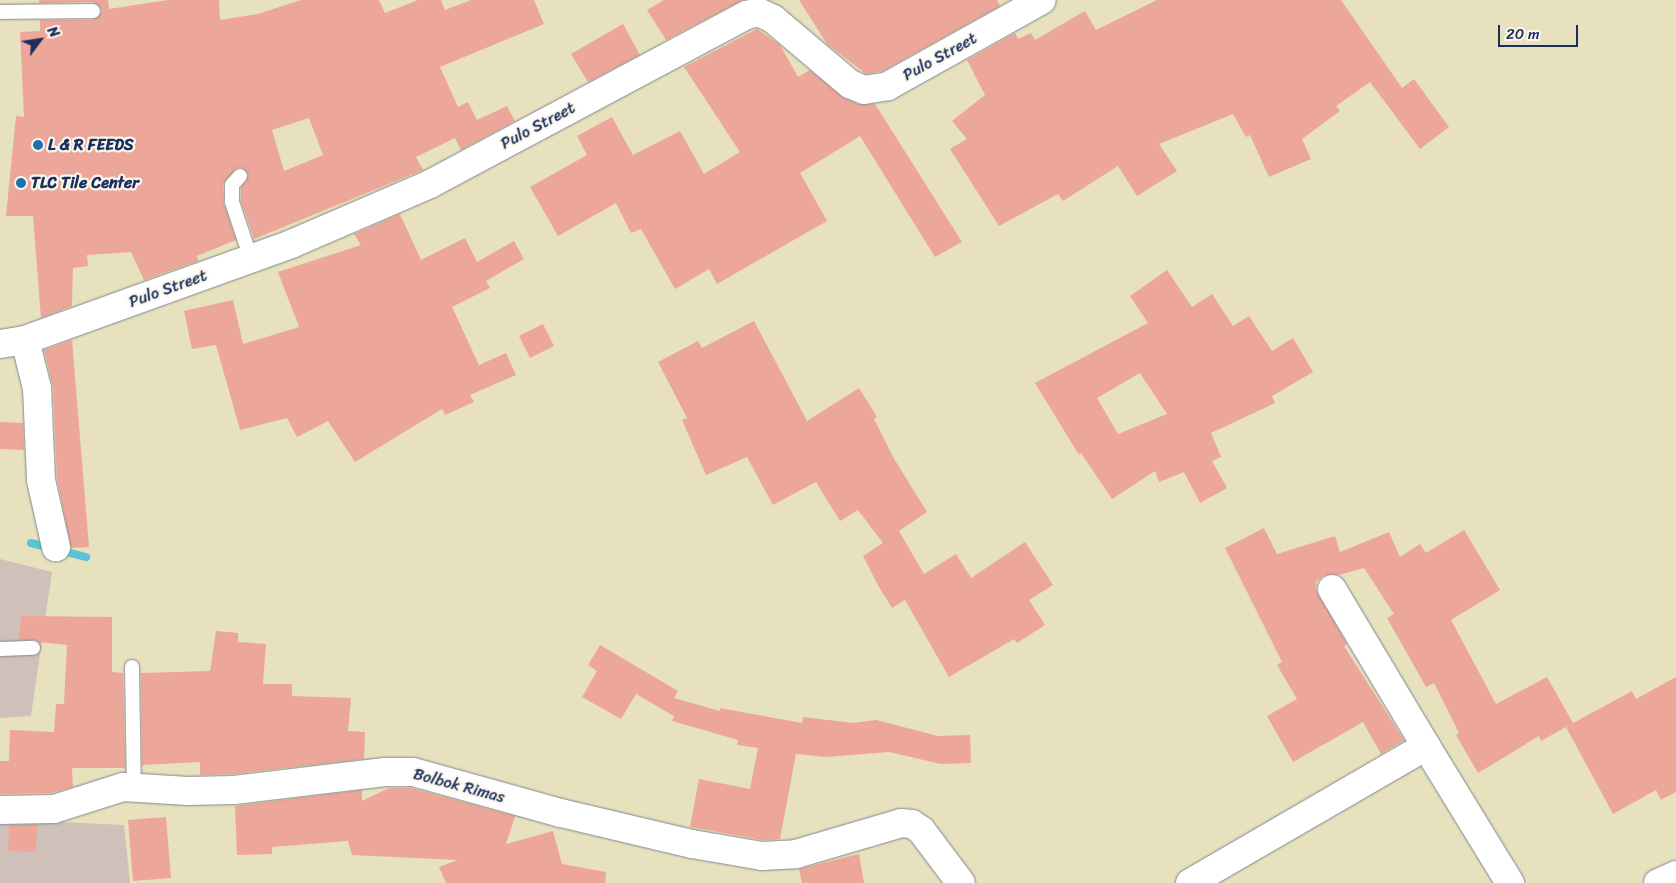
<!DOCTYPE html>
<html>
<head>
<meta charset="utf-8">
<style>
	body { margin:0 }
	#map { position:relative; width:1676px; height:883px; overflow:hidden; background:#e7e1be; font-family:Sriracha,sans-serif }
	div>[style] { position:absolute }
	.industrial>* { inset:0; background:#cfc1ba }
	.stream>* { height:8px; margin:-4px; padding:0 4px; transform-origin:4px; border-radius:4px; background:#5ac4d6 }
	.building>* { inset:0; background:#eda69a }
	.roads { filter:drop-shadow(0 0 1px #81888e) drop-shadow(0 0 1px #81888e) }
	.service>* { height:14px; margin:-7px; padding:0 7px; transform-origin:7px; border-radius:7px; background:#fff }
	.minor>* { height:28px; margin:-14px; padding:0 14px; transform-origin:14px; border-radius:14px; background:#fff }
	.dots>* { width:14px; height:14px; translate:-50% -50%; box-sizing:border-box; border:2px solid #fbf7ec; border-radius:50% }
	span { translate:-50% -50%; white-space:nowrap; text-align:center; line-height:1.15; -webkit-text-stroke:4.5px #fbf7ec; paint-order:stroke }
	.street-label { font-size:16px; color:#1b2f5e }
	.poi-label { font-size:16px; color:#1b2f5e; font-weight:700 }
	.left { translate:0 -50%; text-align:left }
	.north { position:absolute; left:15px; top:15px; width:50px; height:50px; -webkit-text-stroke:4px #fbf7ec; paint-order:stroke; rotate:59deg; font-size:14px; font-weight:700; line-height:20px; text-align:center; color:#1b2f5e }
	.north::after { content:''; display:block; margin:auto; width:18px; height:22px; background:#1b2f5e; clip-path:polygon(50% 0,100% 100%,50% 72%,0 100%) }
	.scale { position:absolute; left:1498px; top:25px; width:80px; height:22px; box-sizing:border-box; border:2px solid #1b2f5e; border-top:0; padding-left:6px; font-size:15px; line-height:18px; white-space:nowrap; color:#1b2f5e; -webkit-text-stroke:4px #fbf7ec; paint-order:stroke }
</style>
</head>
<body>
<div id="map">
	<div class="industrial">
		<div style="clip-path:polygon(0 559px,52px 572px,31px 716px,0 718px)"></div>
		<div style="clip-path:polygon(0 819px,124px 825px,130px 883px,0 883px)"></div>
	</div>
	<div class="stream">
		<div style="left:31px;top:543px;width:57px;rotate:14.3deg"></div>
	</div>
	<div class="building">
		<div style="clip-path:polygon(evenodd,39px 0,108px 0,109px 9px,168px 0,219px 0,220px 20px,258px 14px,301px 0,379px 0,385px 13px,418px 0,441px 0,445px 10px,471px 0,534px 0,544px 24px,440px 67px,458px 107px,468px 102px,477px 120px,507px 106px,515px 121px,461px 150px,455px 138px,416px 157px,423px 170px,254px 239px,241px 201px,241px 188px,248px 174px,242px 168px,237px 168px,223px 185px,224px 204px,236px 240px,197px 256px,198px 261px,144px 280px,131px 252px,87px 255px,88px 266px,73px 268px,72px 306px,41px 318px,33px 216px,6px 216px,16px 116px,24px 117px,20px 32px,40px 31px,40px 20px,93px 20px,102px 11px,93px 2px,39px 3px,39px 0,309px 118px,323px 155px,284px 171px,272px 130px,309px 118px)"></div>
		<div style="clip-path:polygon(664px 0,743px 0,666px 40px,647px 10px)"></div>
		<div style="clip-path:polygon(799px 0,997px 0,1000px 6px,883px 71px,866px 74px,827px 44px)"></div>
		<div style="clip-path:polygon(1157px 0,1341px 0,1402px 88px,1414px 79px,1449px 127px,1420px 149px,1370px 82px,1336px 106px,1340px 111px,1302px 139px,1311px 159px,1269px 177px,1250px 135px,1246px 137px,1233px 114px,1159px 144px,1177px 171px,1137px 196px,1118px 166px,1063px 201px,1058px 194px,999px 226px,950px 149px,967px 139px,952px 121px,985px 95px,967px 60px,1015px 33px,1018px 39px,1031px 33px,1035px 40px,1085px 11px,1096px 30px)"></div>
		<div style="clip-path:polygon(623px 24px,640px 55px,588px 82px,571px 54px)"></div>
		<div style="clip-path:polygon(757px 29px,780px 45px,798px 77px,810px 70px,844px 98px,858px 104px,875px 104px,962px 242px,935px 257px,860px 136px,800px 173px,827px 221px,717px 284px,709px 269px,675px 289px,641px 229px,631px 233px,616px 203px,558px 236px,530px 187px,587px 155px,577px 136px,612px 117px,633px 155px,680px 131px,704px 174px,740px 152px,684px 67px)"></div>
		<div style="clip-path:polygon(400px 214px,421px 260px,465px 238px,477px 262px,514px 241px,524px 259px,486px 281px,490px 288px,452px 307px,479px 365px,506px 353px,516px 375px,470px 395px,474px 402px,445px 415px,442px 409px,355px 462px,328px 421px,297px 437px,287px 418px,240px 430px,216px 345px,192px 349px,184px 311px,233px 300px,243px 344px,299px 327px,278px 272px,361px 245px,354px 234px)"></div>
		<div style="clip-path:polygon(evenodd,1167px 270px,1192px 307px,1212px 294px,1233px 326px,1249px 316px,1272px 351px,1293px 338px,1313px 372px,1272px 396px,1275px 403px,1211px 433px,1221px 457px,1212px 461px,1227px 488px,1200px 503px,1184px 472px,1159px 482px,1155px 471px,1112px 499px,1081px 453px,1079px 455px,1035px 383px,1148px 323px,1130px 296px,1167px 270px,1140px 373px,1167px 414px,1118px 434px,1097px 398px,1140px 373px)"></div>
		<div style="clip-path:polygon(754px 321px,807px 421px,859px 388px,877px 417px,874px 419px,893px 457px,927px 512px,899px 531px,924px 574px,956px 554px,971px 578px,1025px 542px,1053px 585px,1029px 600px,1045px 625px,1017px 643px,1014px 639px,949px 677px,905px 600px,892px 608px,879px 587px,863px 556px,883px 543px,858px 510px,840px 521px,816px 482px,773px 505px,747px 457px,706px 475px,682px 420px,687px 418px,658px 362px,698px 341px,702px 348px)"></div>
		<div style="clip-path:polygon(543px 324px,554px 346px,530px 358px,519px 336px)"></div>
		<div style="clip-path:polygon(72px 340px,89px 547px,71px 548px,57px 478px,53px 387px,44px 350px)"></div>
		<div style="clip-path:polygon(0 422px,23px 423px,24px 450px,0 449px)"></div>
		<div style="clip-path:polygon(1264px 528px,1277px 554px,1335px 536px,1340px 552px,1389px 532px,1400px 557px,1420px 544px,1426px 553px,1464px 530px,1500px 590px,1451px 620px,1496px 704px,1547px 677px,1573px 723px,1541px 741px,1539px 736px,1478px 773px,1456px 735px,1459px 733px,1434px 683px,1426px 687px,1387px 618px,1394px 614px,1364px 568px,1339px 575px,1324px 575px,1316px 582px,1316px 590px,1347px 644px,1344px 646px,1404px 740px,1381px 754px,1363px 722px,1293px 762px,1267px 716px,1297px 699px,1277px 665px,1282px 662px,1225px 548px)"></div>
		<div style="clip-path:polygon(21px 616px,112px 617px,112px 672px,123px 673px,125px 768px,72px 768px,73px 787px,51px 793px,0 794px,0 761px,9px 761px,10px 730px,54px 732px,56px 704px,64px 704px,67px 645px,19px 640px)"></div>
		<div style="clip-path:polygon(216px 631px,238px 633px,238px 642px,266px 644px,263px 684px,292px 684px,292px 696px,351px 698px,348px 731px,365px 732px,364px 759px,233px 774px,200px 775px,200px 762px,142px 765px,141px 673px,210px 671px)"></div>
		<div style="clip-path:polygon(600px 645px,678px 691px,674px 698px,720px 711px,720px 708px,802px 723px,803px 717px,853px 723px,876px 720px,938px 736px,970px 735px,971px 763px,941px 764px,889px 752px,826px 757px,796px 754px,780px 839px,763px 840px,690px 827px,699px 779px,750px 789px,758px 748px,737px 745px,738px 740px,672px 721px,674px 716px,636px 694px,621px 719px,582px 697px,597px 671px,588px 665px)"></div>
		<div style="clip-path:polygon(1676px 677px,1676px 792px,1661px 800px,1656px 790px,1613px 814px,1566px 727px,1632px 691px,1636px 699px)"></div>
		<div style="clip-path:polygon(389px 788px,411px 788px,515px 816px,506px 844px,553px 831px,562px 864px,606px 872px,605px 883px,446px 883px,439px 867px,458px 860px,352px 855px,348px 841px,272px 847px,272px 854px,237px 855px,235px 806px,362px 790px,362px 801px)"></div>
		<div style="clip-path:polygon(166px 817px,171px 878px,133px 881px,128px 820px)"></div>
		<div style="clip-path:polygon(9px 825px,37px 825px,36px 852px,8px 851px)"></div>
		<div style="clip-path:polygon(859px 854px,864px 883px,802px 883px,799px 869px)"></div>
	</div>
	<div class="roads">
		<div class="service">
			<div style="left:0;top:12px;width:93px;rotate:-0.6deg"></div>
			<div style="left:240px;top:176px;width:12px;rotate:132deg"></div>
			<div style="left:232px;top:185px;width:17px;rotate:90deg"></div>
			<div style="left:232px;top:202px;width:60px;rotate:71.6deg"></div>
			<div style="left:0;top:649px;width:33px;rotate:-2deg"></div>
			<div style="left:132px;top:667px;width:121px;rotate:89.1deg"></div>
		</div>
		<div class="minor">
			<div style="left:25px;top:340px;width:49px;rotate:76deg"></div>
			<div style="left:37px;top:388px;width:92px;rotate:87.5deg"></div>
			<div style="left:41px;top:480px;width:69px;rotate:77.4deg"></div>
			<div style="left:0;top:344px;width:25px;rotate:-9deg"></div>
			<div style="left:25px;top:340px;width:283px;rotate:-19.8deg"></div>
			<div style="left:291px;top:244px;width:151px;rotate:-23.3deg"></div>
			<div style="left:430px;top:184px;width:359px;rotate:-28.1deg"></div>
			<div style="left:747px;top:15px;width:11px;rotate:-15deg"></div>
			<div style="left:758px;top:12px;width:17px;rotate:25deg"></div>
			<div style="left:773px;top:19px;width:101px;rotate:40.2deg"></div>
			<div style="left:850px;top:84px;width:15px;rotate:23deg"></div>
			<div style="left:864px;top:90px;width:24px;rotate:-9deg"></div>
			<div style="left:888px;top:86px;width:176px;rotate:-29.2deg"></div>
			<div style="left:1332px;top:589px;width:183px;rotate:59.1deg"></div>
			<div style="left:0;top:810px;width:54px;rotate:-1.1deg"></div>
			<div style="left:54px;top:809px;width:72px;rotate:-17.7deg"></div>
			<div style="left:123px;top:787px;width:65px;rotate:3.5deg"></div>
			<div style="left:188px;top:791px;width:46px;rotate:-1.2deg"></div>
			<div style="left:234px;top:790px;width:152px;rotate:-6.8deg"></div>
			<div style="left:385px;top:772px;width:28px"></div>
			<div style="left:413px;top:772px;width:154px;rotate:15.5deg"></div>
			<div style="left:561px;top:813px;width:135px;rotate:13.3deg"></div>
			<div style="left:692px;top:844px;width:71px;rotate:9.7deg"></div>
			<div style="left:762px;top:856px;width:34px;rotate:-3deg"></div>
			<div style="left:796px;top:854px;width:109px;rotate:-16.4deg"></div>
			<div style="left:901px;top:823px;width:11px;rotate:5deg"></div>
			<div style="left:912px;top:824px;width:11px;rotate:34deg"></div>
			<div style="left:921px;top:830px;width:66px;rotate:53deg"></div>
			<div style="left:1190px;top:883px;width:273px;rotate:-30.1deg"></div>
			<div style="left:1426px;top:746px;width:161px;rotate:58.5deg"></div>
			<div style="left:1658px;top:883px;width:20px;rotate:-24deg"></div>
		</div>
	</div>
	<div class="dots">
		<div style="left:38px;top:145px;background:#1f6fb2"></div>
		<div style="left:21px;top:183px;background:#1f6fb2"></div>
	</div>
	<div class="street-label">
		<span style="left:940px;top:57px;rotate:-29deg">Pulo Street</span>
		<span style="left:538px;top:126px;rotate:-28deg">Pulo Street</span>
		<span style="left:168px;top:289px;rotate:-20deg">Pulo Street</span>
		<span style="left:459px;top:786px;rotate:15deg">Bolbok Rimas</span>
	</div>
	<div class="poi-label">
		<span class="left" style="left:48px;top:145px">L &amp; R FEEDS</span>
		<span class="left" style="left:31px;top:183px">TLC Tile Center</span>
	</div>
	<div class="north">N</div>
	<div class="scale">20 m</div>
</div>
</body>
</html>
